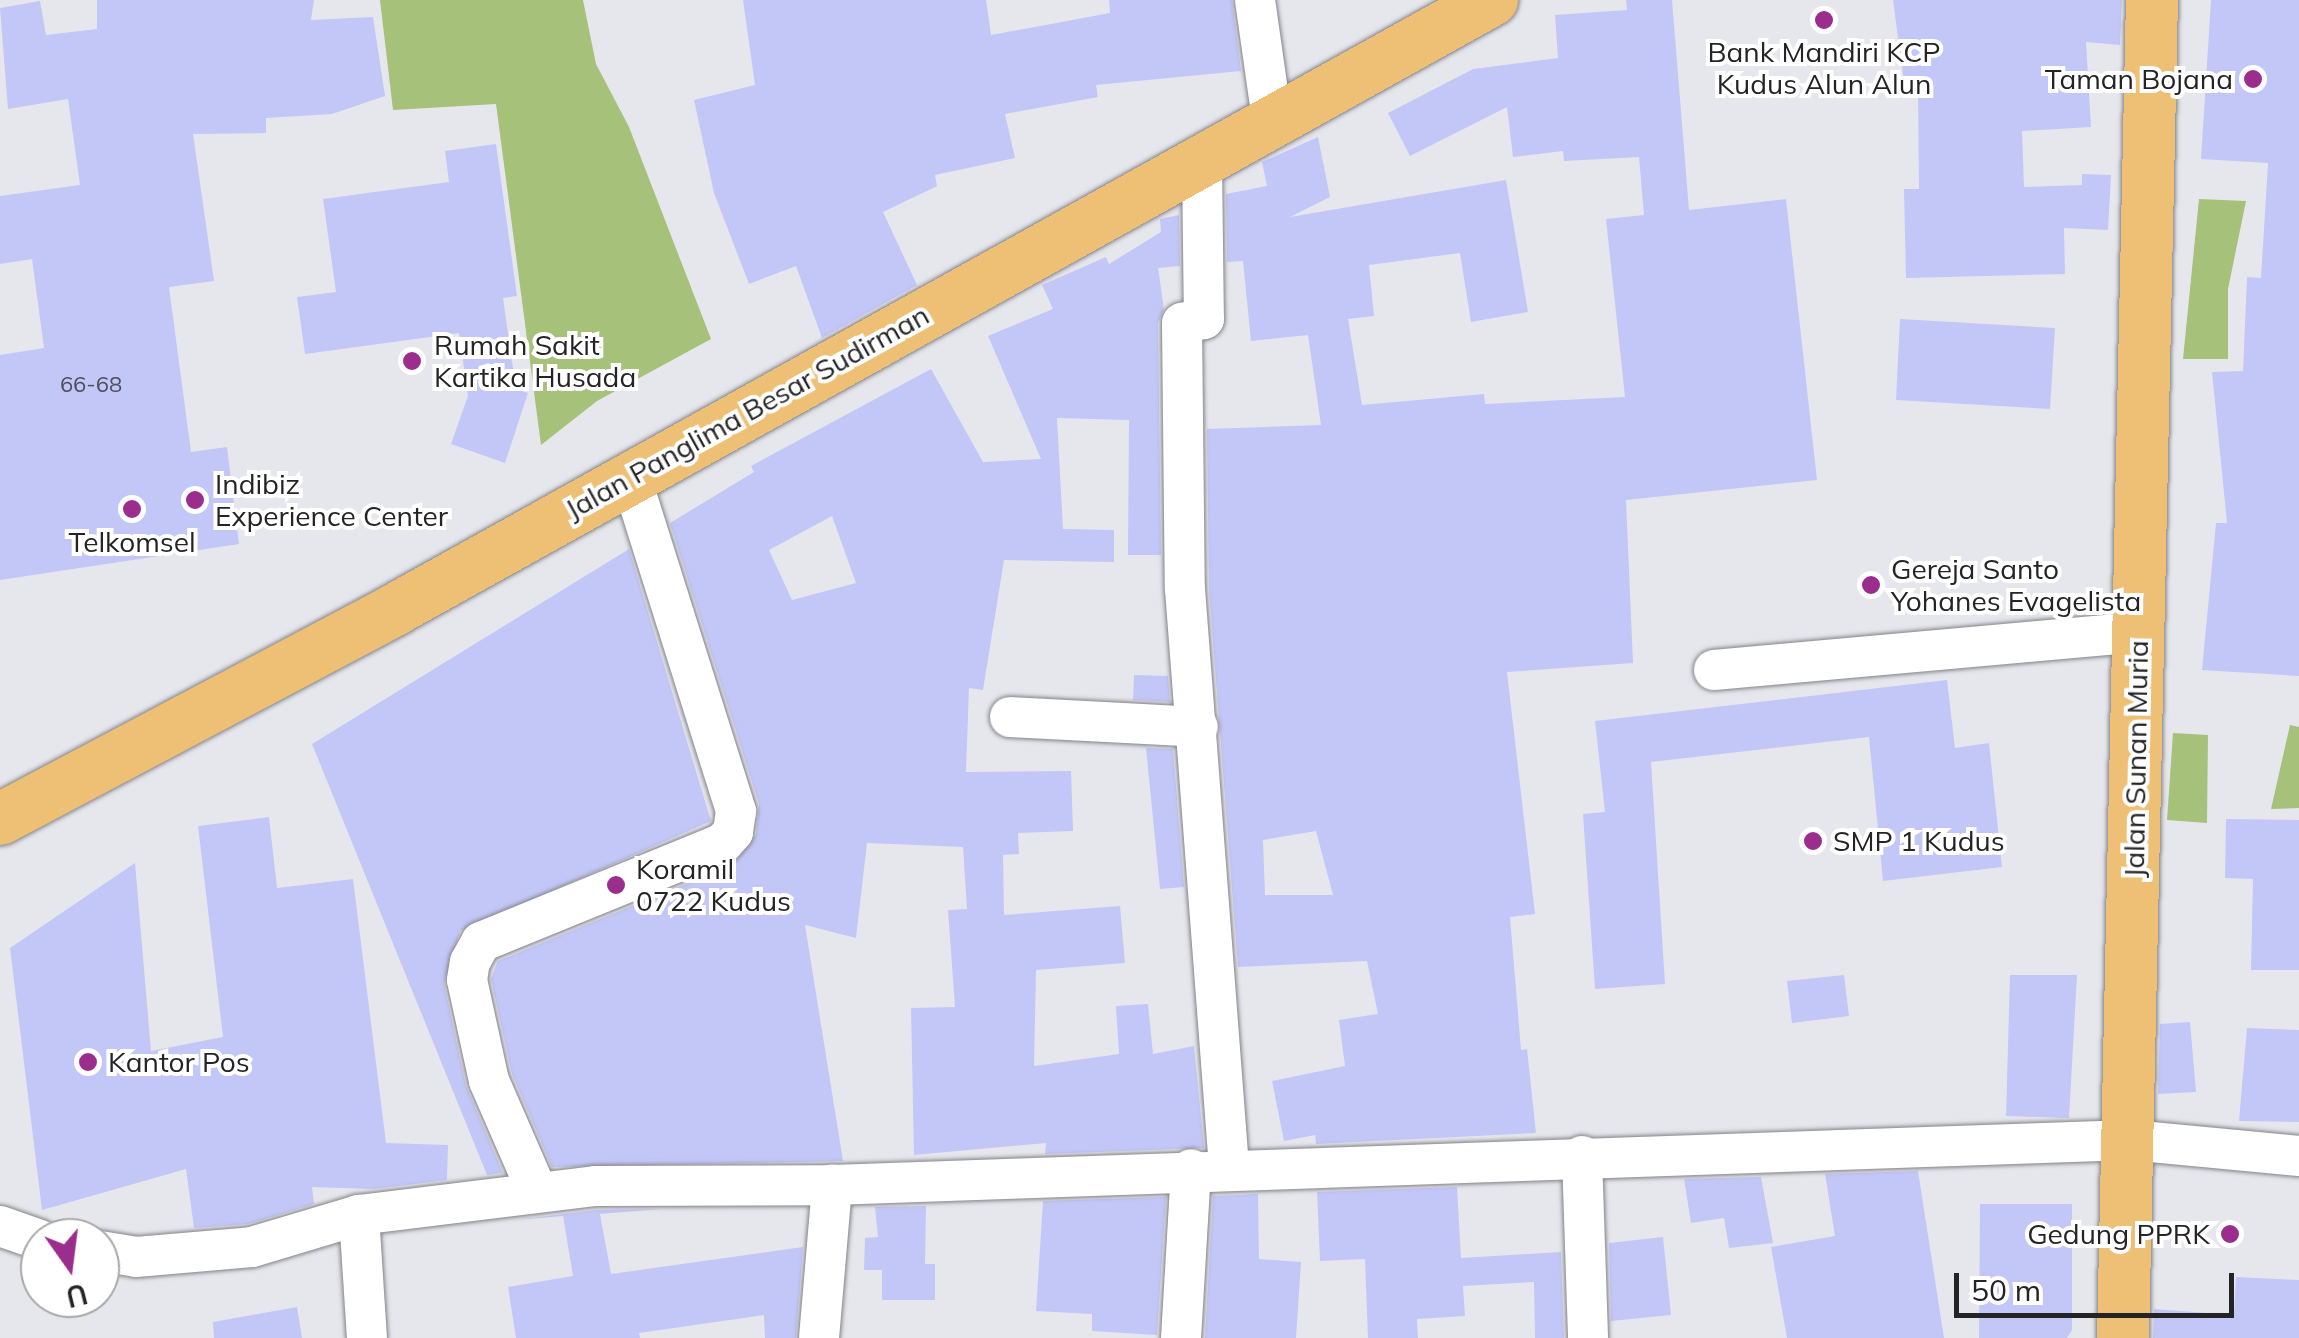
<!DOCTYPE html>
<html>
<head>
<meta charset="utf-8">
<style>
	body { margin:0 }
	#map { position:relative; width:2299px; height:1338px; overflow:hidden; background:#e6e7ed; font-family:Mulish,sans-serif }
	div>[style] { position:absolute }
	.green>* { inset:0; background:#a6c179 }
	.building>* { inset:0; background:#c2c7f7 }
	.roads { filter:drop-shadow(0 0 2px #838389) drop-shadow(0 0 2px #838389) }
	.minor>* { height:40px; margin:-20px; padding:0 20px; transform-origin:20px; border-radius:20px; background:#fff }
	.major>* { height:52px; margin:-26px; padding:0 26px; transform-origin:26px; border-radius:26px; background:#eec075 }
	.dots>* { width:28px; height:28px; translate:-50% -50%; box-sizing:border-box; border:5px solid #fff; border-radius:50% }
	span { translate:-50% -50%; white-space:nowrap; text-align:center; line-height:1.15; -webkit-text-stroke:8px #fff; paint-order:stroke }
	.number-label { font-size:22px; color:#4c4d5a }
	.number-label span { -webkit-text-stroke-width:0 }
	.poi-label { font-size:28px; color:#242426 }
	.right { translate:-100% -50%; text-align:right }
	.left { translate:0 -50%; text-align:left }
	.street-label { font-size:28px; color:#242426 }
	.north { position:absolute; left:20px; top:1218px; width:100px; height:100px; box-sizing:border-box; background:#fff; border:2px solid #a7a7a8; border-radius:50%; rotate:166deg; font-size:28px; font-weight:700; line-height:40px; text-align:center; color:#242426 }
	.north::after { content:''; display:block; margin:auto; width:35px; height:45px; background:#9b2d8c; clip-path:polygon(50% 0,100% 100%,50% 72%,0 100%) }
	.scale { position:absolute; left:1954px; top:1273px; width:280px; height:45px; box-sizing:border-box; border:5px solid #242426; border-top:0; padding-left:12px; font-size:30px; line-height:35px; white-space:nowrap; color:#242426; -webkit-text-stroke:8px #fff; paint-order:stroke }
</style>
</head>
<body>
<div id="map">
	<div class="green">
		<div style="clip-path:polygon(380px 0,583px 0,596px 64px,629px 127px,711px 339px,597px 401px,541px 445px,496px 104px,393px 110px)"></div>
		<div style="clip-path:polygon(2199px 199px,2246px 201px,2228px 289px,2228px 359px,2183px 359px)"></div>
		<div style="clip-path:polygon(2290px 725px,2299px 727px,2299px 808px,2271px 809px)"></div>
		<div style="clip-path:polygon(2173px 733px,2208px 735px,2207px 823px,2167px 820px)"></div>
	</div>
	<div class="building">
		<div style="clip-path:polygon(97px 0,314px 0,311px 20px,373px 17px,385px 96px,332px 114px,266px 118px,266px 133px,193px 134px,214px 281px,169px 287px,191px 452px,227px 447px,239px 544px,0 580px,0 355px,44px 348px,32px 259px,0 264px,0 196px,80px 185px,68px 99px,8px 109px,0 8px,40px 1px,46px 35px,97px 29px)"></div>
		<div style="clip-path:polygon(743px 0,986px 0,991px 35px,1110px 13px,1109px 0,1232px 0,1241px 71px,1096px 85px,1098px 97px,1005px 114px,1015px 158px,935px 175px,937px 186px,883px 212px,917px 285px,822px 338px,796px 266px,749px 284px,714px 193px,694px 100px,755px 85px)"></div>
		<div style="clip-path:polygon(evenodd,1626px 0,1672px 0,1689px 210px,1786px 199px,1817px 480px,1626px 500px,1633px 663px,1507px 672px,1535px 914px,1510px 917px,1521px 1050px,1527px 1049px,1536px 1133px,1316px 1144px,1315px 1135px,1284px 1141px,1272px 1081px,1345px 1066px,1339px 1020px,1378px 1014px,1367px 961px,1238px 967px,1209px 588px,1207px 429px,1321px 425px,1308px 335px,1251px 341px,1243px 261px,1227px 262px,1226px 194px,1267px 186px,1262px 162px,1318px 137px,1330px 197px,1290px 217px,1506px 180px,1528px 312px,1471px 322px,1460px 253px,1369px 265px,1374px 316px,1348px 319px,1362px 405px,1484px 394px,1485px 404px,1625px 397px,1606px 219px,1644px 215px,1639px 157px,1564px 161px,1563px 151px,1513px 157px,1507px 107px,1410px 156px,1388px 113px,1473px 69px,1558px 58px,1555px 15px,1627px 10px,1626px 0,1316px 831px,1333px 895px,1265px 895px,1263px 840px,1316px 831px)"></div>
		<div style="clip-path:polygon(1893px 0,2122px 0,2120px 45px,2086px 42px,2091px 127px,2022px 131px,2024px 187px,2082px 185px,2082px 174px,2111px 175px,2108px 230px,2064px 228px,2065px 274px,1906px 278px,1904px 189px,1919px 189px,1918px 95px,1906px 97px)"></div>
		<div style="clip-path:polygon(2211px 0,2299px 0,2299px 676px,2202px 670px,2216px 523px,2227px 523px,2212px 372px,2243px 371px,2247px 277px,2261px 278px,2268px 163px,2201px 159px)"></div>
		<div style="clip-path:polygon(496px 144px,517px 296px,503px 298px,516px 389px,528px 393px,505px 463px,451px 444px,468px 396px,459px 333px,305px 354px,297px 297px,336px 292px,323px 199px,449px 182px,445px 151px)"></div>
		<div style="clip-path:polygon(evenodd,1179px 215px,1180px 266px,1158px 268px,1164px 309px,1158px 323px,1161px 555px,1128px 555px,1129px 420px,1057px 418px,1063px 529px,1114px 530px,1114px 562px,1004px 560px,983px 690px,969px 688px,966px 772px,1071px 771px,1073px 831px,1018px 833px,1019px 854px,1003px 855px,1004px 915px,1120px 906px,1125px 963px,1036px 970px,1034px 1066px,1119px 1054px,1116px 1006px,1148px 1004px,1153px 1054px,1194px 1046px,1204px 1148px,1045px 1154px,1046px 1143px,914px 1155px,911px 1008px,955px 1007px,948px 910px,967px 909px,963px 847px,867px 843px,856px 938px,805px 925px,843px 1161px,552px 1167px,512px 1074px,491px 979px,498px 961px,732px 865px,756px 835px,759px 804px,670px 523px,754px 472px,751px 466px,931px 369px,983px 462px,1041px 459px,988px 336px,1053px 309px,1042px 285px,1106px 257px,1109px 264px,1161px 232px,1160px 219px,1179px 215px,832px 516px,856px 583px,792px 600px,769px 550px,832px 516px)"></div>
		<div style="clip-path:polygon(1900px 319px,2055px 328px,2050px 409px,1896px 400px)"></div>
		<div style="clip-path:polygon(629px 549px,711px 821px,460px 931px,444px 984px,466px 1086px,503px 1173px,487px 1175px,312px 744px)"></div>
		<div style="clip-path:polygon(1134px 675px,1168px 676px,1170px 702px,1133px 700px)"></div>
		<div style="clip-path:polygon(1947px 680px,1955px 748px,1989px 743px,2002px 867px,1883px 881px,1869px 737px,1651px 762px,1665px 984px,1595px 989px,1583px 814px,1605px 812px,1595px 721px)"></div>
		<div style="clip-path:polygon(1146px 748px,1173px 749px,1184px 887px,1160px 889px)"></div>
		<div style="clip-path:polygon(269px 817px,277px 888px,353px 879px,386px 1143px,448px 1145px,447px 1180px,374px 1189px,312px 1187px,314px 1204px,248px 1224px,194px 1228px,186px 1169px,42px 1210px,10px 948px,135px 863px,151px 1051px,223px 1037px,198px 826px)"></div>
		<div style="clip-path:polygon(2226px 819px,2299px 820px,2299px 970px,2251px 970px,2253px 879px,2225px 878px)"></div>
		<div style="clip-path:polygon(1844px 975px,1849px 1016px,1792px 1023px,1787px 981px)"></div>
		<div style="clip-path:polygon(2010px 975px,2077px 975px,2069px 1118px,2006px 1116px)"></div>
		<div style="clip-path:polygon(2190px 1022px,2196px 1092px,2158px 1094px,2160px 1024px)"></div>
		<div style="clip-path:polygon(2247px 1028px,2299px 1030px,2299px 1122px,2239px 1121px)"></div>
		<div style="clip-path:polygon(1918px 1171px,1944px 1338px,1787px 1338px,1771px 1247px,1835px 1236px,1825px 1174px)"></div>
		<div style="clip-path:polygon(1761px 1177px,1773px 1243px,1729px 1248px,1724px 1218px,1691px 1223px,1684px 1179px)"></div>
		<div style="clip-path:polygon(1457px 1187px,1461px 1258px,1561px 1252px,1564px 1338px,1535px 1338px,1534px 1282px,1463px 1286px,1465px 1316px,1417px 1319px,1418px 1338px,1368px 1338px,1365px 1259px,1320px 1261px,1317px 1192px)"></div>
		<div style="clip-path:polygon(1258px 1194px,1259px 1259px,1301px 1262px,1296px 1338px,1205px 1338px,1213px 1196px)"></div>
		<div style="clip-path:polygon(1166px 1197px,1157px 1335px,1092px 1331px,1092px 1314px,1036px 1311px,1043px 1201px)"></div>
		<div style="clip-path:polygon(1980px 1204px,2072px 1204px,2072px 1330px,2067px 1338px,1979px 1338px)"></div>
		<div style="clip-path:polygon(926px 1206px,925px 1264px,935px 1264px,935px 1300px,882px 1300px,882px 1270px,864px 1270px,865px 1238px,878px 1237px,875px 1207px)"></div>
		<div style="clip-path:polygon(660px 1209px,600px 1214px,611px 1274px,803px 1247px,796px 1338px,765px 1338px,764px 1315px,639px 1333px,640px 1338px,516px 1338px,508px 1287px,573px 1276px,563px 1216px,515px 1220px,596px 1210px)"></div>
		<div style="clip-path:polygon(1663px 1237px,1671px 1315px,1611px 1321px,1609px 1243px)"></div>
		<div style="clip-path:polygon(2236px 1277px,2299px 1280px,2299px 1338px,2153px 1338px,2154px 1309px,2234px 1315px)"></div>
		<div style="clip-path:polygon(297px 1307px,302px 1338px,214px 1338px,213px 1322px)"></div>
	</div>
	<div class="roads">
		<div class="minor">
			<div style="left:1255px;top:0;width:127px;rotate:81.9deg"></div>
			<div style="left:1202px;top:163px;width:156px;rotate:89.3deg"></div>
			<div style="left:1204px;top:319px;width:22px;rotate:170deg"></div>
			<div style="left:1182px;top:323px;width:266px;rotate:89.4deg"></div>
			<div style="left:1185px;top:589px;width:581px;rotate:85.65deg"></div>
			<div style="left:1714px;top:670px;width:427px;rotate:-5.1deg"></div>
			<div style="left:1010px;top:717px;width:188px;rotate:3deg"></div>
			<div style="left:1582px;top:1156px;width:182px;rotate:88.1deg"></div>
			<div style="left:536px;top:1189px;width:118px;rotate:-113.5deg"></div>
			<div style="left:489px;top:1081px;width:103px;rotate:-102.3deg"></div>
			<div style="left:467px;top:980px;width:18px;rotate:-81deg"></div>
			<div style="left:470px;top:962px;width:23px;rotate:-61deg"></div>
			<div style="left:481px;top:942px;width:261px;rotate:-22.2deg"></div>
			<div style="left:723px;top:843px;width:15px;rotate:-48deg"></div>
			<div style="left:733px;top:832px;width:21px;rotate:-82deg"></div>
			<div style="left:736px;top:811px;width:353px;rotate:-107.5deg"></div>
			<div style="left:359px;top:1215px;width:123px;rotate:86.3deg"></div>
			<div style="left:0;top:1226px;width:42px;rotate:19.3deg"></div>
			<div style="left:100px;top:1251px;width:36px;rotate:9deg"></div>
			<div style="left:136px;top:1257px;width:116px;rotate:-4.9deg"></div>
			<div style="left:252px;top:1247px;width:112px;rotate:-16.7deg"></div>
			<div style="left:359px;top:1215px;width:238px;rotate:-7deg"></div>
			<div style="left:595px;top:1186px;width:237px;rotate:-0.2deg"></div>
			<div style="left:832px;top:1185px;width:1299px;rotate:-1.99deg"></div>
			<div style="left:2130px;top:1140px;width:170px;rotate:5.4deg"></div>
			<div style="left:819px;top:1338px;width:154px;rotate:-85.1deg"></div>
			<div style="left:1181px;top:1338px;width:169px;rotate:-86.6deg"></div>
		</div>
		<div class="major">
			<div style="left:0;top:819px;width:448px;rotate:-27.9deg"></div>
			<div style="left:396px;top:609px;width:1254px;rotate:-29.06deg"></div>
			<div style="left:2123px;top:1338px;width:1338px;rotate:-88.76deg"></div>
		</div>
	</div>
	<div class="dots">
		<div style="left:1824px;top:20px;background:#9b2d8c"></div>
		<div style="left:2253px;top:79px;background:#9b2d8c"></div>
		<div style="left:412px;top:361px;background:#9b2d8c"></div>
		<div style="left:195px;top:500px;background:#9b2d8c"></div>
		<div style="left:132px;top:509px;background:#9b2d8c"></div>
		<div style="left:1871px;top:585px;background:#9b2d8c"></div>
		<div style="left:1813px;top:841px;background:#9b2d8c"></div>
		<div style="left:616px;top:885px;background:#9b2d8c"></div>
		<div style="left:88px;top:1062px;background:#9b2d8c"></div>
		<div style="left:2230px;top:1234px;background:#9b2d8c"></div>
	</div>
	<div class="number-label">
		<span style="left:91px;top:385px">66-68</span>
	</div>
	<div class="poi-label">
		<span style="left:1824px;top:68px">Bank Mandiri KCP<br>Kudus Alun Alun</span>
		<span class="right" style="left:2233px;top:79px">Taman Bojana</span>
		<span class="left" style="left:434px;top:361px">Rumah Sakit<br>Kartika Husada</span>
		<span class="left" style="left:215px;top:500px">Indibiz<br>Experience Center</span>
		<span style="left:132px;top:542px">Telkomsel</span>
		<span class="left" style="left:1891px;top:585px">Gereja Santo<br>Yohanes Evagelista</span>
		<span class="left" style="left:1833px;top:841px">SMP 1 Kudus</span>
		<span class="left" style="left:636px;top:885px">Koramil<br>0722 Kudus</span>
		<span class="left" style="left:108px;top:1062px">Kantor Pos</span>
		<span class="right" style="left:2210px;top:1234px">Gedung PPRK</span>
	</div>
	<div class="street-label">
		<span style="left:747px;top:412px;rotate:-29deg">Jalan Panglima Besar Sudirman</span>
		<span style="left:2136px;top:759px;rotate:-89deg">Jalan Sunan Muria</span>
	</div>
	<div class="north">U</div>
	<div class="scale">50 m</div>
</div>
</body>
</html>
